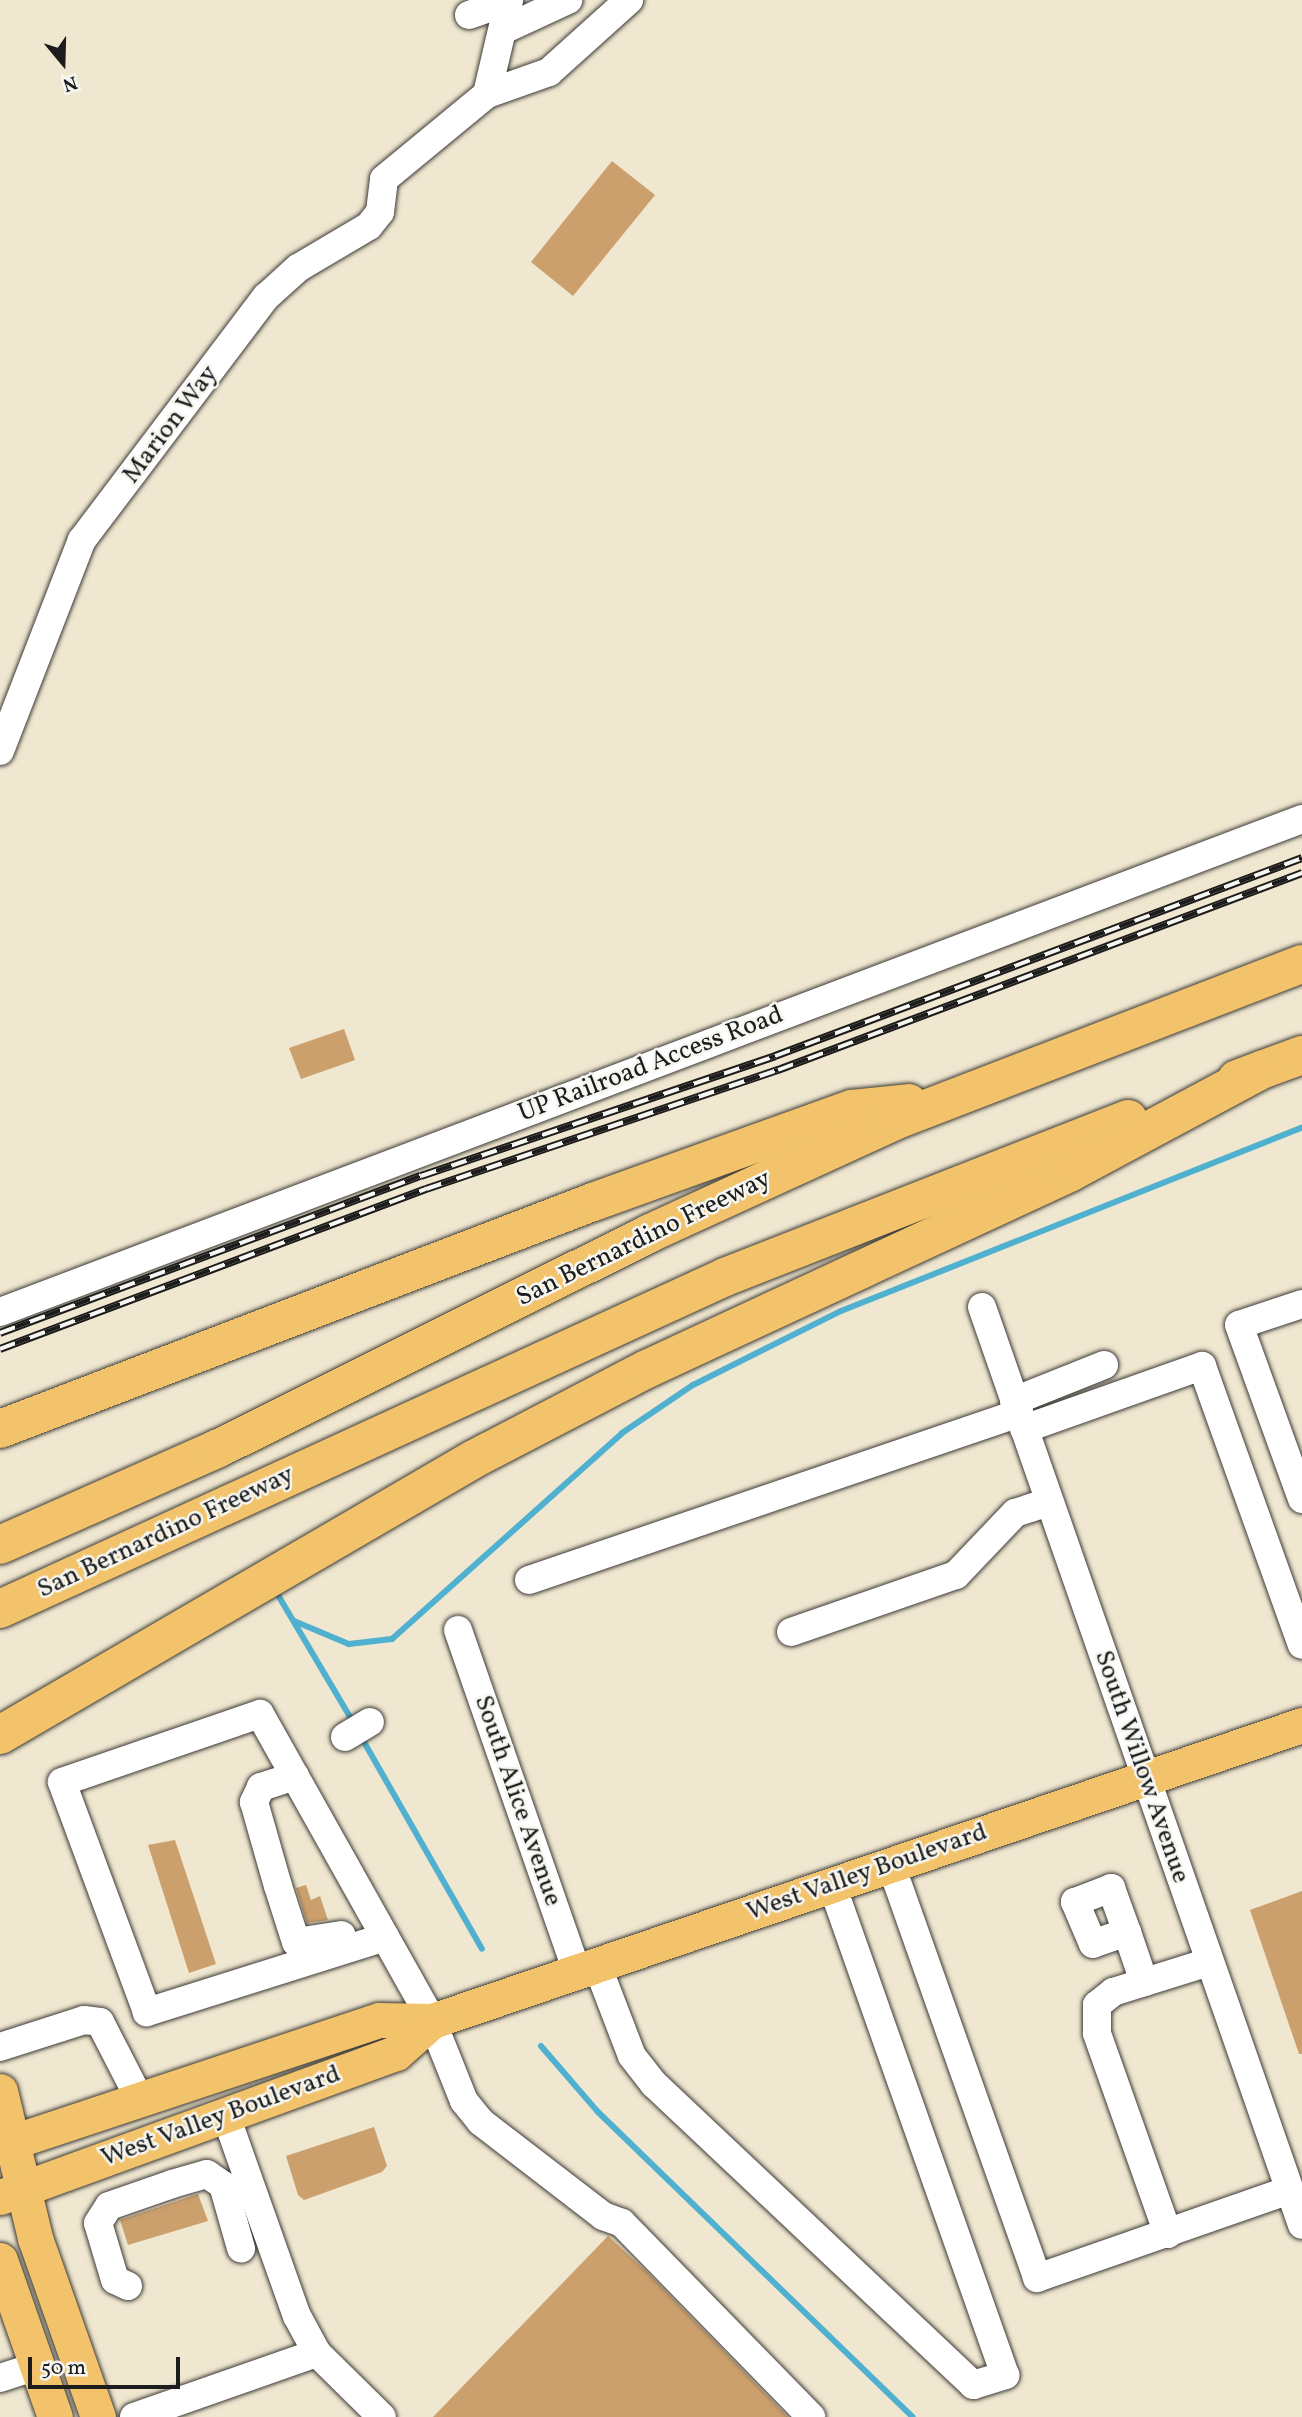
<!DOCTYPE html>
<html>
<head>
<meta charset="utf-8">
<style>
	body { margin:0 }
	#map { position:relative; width:1302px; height:2417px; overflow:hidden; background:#f0e7d0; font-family:Vollkorn,serif }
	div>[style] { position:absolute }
	.stream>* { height:6px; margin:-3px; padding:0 3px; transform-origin:3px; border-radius:3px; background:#50b0cf }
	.building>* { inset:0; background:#cba06c }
	.roads { filter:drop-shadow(0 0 2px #3c3a37) drop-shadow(0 0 2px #3c3a37) }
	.minor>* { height:28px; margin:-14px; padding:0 14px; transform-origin:14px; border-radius:14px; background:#fff }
	.major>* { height:35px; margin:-17.5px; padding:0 17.5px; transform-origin:17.5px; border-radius:17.5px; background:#f2c36a }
	.highway>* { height:38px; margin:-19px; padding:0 19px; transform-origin:19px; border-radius:19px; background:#f2c36a }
	.rail>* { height:8px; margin-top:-4px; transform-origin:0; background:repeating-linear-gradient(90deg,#f6f6f2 0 16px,#1c1c1c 0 32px); box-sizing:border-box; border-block:2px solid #1c1c1c }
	span { translate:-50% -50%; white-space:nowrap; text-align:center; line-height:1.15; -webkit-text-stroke:5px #f6f6f2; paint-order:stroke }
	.street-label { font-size:26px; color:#1c1c1c }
	.north { position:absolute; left:28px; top:28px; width:70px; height:70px; -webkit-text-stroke:5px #f6f6f2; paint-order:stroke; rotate:161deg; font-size:19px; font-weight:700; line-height:28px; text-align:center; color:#1c1c1c }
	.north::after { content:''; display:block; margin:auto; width:24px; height:32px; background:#1c1c1c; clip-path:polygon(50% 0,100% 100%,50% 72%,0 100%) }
	.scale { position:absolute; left:28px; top:2357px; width:152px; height:32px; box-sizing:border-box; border:4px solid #1c1c1c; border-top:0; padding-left:9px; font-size:21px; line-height:24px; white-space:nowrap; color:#1c1c1c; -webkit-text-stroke:5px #f6f6f2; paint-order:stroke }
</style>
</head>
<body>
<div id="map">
	<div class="stream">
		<div style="left:275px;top:1590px;width:153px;rotate:59.4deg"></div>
		<div style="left:294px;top:1621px;width:60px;rotate:22.7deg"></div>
		<div style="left:349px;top:1644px;width:43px;rotate:-6.6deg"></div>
		<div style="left:392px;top:1639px;width:309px;rotate:-41.8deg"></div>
		<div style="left:622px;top:1433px;width:86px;rotate:-34.1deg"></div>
		<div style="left:693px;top:1385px;width:165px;rotate:-26.6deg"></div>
		<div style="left:841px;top:1311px;width:496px;rotate:-21.7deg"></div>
		<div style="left:360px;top:1735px;width:246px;rotate:60.3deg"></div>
		<div style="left:541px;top:2046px;width:87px;rotate:49.2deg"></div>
		<div style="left:598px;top:2112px;width:438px;rotate:44.1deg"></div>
	</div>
	<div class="building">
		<div style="clip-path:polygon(612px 161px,655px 195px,573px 296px,531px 262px)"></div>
		<div style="clip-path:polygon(344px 1029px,355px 1060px,301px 1079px,289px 1048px)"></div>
		<div style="clip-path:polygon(175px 1840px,216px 1964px,189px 1973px,148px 1845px)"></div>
		<div style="clip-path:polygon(306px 1885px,311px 1900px,320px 1896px,328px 1920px,307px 1923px,296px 1888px)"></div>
		<div style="clip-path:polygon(1302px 1891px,1302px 2054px,1299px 2054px,1250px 1910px)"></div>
		<div style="clip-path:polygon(374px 2127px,387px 2166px,382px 2172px,304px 2200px,298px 2195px,286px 2156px)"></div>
		<div style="clip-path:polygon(198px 2194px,208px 2221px,128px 2245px,120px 2220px)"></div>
		<div style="clip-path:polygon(608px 2236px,646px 2271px,788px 2417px,433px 2417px)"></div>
	</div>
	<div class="roads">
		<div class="minor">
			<div style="left:469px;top:15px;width:42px;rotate:-19.3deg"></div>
			<div style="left:503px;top:30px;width:72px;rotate:-24.8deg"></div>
			<div style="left:487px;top:94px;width:66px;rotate:-19.5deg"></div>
			<div style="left:549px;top:72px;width:108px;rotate:-42deg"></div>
			<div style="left:0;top:751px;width:226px;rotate:-68.8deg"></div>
			<div style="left:82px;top:540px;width:305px;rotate:-52.9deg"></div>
			<div style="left:266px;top:297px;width:43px;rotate:-42.2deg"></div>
			<div style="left:298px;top:268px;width:82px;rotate:-30.6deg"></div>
			<div style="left:369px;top:226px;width:18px;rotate:-52deg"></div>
			<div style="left:380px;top:212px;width:33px;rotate:-83deg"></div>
			<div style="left:384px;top:179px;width:134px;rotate:-39.5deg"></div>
			<div style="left:487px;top:94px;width:97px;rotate:-76.8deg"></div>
			<div style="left:1302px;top:1304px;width:66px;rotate:161.6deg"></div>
			<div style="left:1239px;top:1325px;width:185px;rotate:70.1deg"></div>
			<div style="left:982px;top:1307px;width:972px;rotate:70.78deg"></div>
			<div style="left:0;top:1312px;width:1392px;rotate:-20.74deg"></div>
			<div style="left:1014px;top:1401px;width:97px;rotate:-21.8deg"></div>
			<div style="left:1024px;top:1429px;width:189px;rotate:-19.5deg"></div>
			<div style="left:1202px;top:1366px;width:296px;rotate:70.3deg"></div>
			<div style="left:529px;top:1580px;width:518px;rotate:-18.82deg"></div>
			<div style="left:458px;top:1630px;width:362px;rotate:70.8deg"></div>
			<div style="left:791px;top:1632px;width:175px;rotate:-19.1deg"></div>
			<div style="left:956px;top:1575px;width:86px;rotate:-46.4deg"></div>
			<div style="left:1015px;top:1513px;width:36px;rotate:-18deg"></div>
			<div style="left:345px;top:1737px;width:29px;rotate:-31deg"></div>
			<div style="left:295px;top:1776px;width:36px;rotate:162deg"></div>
			<div style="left:261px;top:1787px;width:17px;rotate:115deg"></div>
			<div style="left:254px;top:1802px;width:87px;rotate:74.1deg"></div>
			<div style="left:278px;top:1886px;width:59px;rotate:72.2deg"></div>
			<div style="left:296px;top:1942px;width:46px;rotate:-8.8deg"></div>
			<div style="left:891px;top:1865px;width:438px;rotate:70.5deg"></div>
			<div style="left:1037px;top:2278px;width:267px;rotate:-19.2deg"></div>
			<div style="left:1127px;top:1932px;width:36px;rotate:161deg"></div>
			<div style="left:1093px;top:1944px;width:46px;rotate:-113.2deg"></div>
			<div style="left:1075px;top:1902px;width:39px;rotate:-21deg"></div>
			<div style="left:1111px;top:1888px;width:47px;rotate:70deg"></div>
			<div style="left:1127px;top:1932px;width:53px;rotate:71.2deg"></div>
			<div style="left:385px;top:1937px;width:250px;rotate:162.5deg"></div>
			<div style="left:147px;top:2012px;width:245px;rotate:-110.3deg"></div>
			<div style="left:62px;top:1782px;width:209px;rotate:-19deg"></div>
			<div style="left:260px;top:1714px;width:352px;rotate:60.7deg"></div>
			<div style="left:432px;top:2021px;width:86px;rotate:68.2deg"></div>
			<div style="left:464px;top:2101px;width:27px;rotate:51deg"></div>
			<div style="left:481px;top:2122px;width:154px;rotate:37.6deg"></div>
			<div style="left:603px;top:2216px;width:20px;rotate:20deg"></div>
			<div style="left:622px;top:2223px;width:271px;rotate:45.7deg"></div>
			<div style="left:597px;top:1965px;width:97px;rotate:69deg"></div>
			<div style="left:632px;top:2056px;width:36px;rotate:52deg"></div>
			<div style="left:654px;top:2084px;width:439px;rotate:43.3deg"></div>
			<div style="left:973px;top:2385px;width:34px;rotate:-17deg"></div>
			<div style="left:1005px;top:2375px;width:520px;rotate:-109.45deg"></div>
			<div style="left:0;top:2047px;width:88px;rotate:-17.8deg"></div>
			<div style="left:84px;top:2020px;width:16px;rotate:7deg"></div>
			<div style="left:100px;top:2022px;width:85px;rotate:62.8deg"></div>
			<div style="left:226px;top:2116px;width:212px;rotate:70.5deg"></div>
			<div style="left:297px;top:2316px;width:42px;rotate:61.6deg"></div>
			<div style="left:317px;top:2353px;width:91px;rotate:44.6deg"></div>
			<div style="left:1168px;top:2234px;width:213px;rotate:-109.5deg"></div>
			<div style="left:1097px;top:2033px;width:28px;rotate:-90deg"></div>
			<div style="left:1097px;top:2005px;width:21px;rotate:-39deg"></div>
			<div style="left:1113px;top:1992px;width:101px;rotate:-17.4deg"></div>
			<div style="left:128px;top:2286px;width:14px;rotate:-155deg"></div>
			<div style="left:115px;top:2280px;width:59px;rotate:-106.6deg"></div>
			<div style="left:98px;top:2223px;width:20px;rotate:-57deg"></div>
			<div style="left:109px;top:2206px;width:67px;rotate:-19.2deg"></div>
			<div style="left:172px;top:2184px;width:36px;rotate:-16deg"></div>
			<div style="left:207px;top:2174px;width:19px;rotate:35deg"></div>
			<div style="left:223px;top:2185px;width:66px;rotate:74.1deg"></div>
			<div style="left:0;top:2378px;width:39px;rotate:-18deg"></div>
			<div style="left:134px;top:2417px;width:194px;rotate:-19.3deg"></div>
		</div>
		<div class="major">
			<div style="left:0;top:2091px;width:151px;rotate:76.6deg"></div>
			<div style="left:35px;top:2238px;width:190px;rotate:70.6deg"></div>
			<div style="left:0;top:2146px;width:399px;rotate:-18.4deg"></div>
			<div style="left:379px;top:2020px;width:53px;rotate:1.1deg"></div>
			<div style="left:432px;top:2021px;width:919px;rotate:-18.79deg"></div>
			<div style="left:0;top:2197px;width:421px;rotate:-20deg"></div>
			<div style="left:396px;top:2053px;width:48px;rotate:-41.6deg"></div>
			<div style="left:0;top:2260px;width:166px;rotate:70.7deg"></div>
		</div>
		<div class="highway">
			<div style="left:1237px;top:1079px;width:69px;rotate:-20.3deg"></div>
			<div style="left:0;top:1429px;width:635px;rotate:-20.95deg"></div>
			<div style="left:593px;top:1202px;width:275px;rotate:-19.8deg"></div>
			<div style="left:852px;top:1109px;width:57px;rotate:-6deg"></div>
			<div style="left:0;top:1545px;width:237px;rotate:-23.9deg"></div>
			<div style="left:217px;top:1449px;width:484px;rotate:-26.5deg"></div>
			<div style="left:650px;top:1233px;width:266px;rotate:-24.6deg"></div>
			<div style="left:892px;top:1122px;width:439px;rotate:-21.1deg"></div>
			<div style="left:0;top:1609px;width:797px;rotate:-24.6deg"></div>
			<div style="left:725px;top:1277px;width:433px;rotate:-21.4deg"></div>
			<div style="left:0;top:1735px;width:548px;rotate:-30.21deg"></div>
			<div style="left:474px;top:1459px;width:195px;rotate:-27.5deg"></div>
			<div style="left:647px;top:1369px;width:468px;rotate:-24.9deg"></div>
			<div style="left:1071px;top:1172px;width:216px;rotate:-28.2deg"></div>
		</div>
	</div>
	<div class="rail">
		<div style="left:0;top:1333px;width:449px;rotate:-20.5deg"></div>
		<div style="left:421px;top:1176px;width:374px;rotate:-18.7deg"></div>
		<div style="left:775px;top:1056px;width:563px;rotate:-20.59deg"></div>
		<div style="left:0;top:1349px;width:455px;rotate:-20.6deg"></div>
		<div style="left:426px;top:1189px;width:372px;rotate:-18.7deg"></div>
		<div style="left:778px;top:1070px;width:560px;rotate:-20.6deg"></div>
	</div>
	<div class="street-label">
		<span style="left:171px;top:425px;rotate:-53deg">Marion Way</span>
		<span style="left:651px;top:1065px;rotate:-21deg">UP Railroad Access Road</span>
		<span style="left:644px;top:1239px;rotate:-26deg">San Bernardino Freeway</span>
		<span style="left:166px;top:1533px;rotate:-25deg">San Bernardino Freeway</span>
		<span style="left:1141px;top:1767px;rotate:71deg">South Willow Avenue</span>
		<span style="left:517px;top:1801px;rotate:71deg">South Alice Avenue</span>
		<span style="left:867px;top:1873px;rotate:-19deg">West Valley Boulevard</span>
		<span style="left:221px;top:2117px;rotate:-20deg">West Valley Boulevard</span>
	</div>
	<div class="north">N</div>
	<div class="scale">50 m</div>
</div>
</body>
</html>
